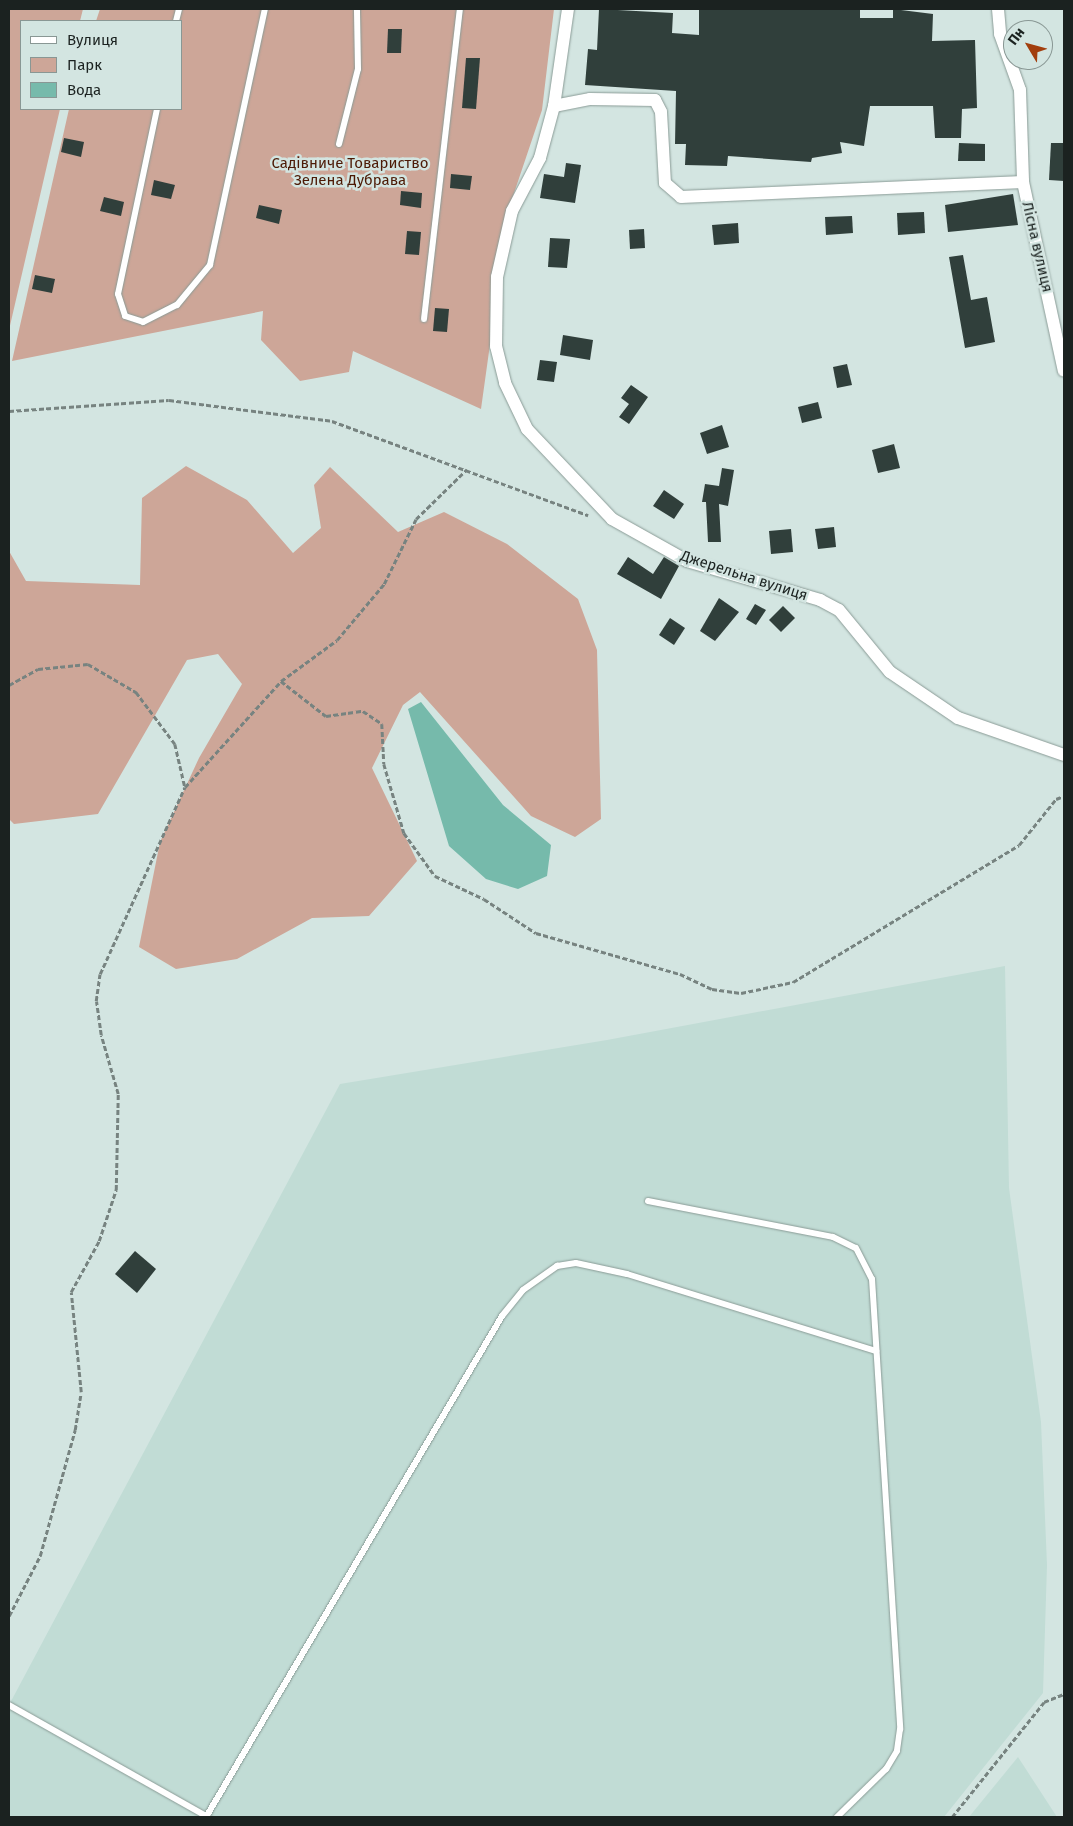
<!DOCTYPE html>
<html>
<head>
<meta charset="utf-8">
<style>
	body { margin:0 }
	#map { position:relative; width:1073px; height:1826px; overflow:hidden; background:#d3e5e1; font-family:"Fira Sans",sans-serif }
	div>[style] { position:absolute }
	.built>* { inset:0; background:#c1dcd5 }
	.green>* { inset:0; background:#cda698 }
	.water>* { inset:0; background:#76baab }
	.building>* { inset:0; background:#303f3b }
	.path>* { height:2.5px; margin-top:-1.25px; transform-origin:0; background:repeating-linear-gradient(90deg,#778380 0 5px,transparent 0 7.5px) }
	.roads { filter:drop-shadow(0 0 1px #8a9b96) drop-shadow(0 0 1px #8a9b96) }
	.service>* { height:6px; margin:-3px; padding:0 3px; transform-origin:3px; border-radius:3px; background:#fff }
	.minor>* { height:12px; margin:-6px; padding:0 6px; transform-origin:6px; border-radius:6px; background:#fff }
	span { translate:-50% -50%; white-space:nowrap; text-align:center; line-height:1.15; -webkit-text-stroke:5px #d3e5e1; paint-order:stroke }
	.park-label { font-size:15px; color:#4c1a05 }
	.street-label { font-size:15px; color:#1b2220 }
	.frame { position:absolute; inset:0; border:10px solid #1b2220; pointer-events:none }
	.legend { position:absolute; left:20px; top:20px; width:162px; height:90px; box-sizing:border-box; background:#d3e5e1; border:1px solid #899794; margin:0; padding:6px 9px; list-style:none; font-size:15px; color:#1b2220 }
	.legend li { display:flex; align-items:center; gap:10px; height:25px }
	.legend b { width:25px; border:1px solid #899794 }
	.north { position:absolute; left:1003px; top:20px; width:50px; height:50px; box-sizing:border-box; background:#d3e5e1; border:1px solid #899794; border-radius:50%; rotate:307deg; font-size:14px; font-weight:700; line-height:20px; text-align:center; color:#1b2220 }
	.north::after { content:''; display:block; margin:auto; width:18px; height:22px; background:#a23e0d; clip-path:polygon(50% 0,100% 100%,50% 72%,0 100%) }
</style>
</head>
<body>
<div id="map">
	<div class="built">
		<div style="clip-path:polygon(1005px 966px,1009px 1188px,1041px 1422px,1047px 1565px,1043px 1693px,944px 1817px,9px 1817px,9px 1705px,340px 1084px,607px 1040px)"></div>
		<div style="clip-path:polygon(1018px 1757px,1057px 1817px,969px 1817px)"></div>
	</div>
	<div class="green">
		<div style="clip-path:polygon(9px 9px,83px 9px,80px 21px,21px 21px,21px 109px,60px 109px,9px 330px)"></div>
		<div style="clip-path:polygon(100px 9px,554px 9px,542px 110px,509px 208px,481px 409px,353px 351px,349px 372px,300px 381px,261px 340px,263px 311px,12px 361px,69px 109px,181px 109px,181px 21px,96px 21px)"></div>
		<div style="clip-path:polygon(186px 466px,247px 500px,293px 553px,321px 528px,314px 485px,330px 467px,398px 532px,444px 512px,507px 544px,578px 599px,597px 650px,601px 819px,575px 837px,531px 816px,420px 692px,403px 705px,372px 768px,417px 861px,369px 916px,312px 918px,237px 959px,176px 969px,139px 947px,160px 842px,199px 758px,242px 684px,218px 654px,187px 660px,98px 814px,14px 824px,9px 819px,9px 551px,26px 581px,140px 585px,142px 498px)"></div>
	</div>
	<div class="water">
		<div style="clip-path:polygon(421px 702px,503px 805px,551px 845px,547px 876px,518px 889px,486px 879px,449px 846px,408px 709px)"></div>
	</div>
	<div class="building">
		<div style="clip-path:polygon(599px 9px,673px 13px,672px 33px,699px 35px,699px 9px,860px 9px,860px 18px,893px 18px,893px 9px,933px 14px,932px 41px,975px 40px,977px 108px,962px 109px,961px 138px,935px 138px,933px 106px,870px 106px,864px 146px,840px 142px,842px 153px,812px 158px,811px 162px,728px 156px,727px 166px,685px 165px,686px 144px,675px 144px,676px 91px,585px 85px,588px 49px,597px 50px)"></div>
		<div style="clip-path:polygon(388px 29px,402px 29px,401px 53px,387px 53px)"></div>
		<div style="clip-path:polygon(466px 58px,480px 58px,476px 109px,462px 108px)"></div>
		<div style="clip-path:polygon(64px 138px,84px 142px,81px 157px,61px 152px)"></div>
		<div style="clip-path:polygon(959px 143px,985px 144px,985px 161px,958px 161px)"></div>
		<div style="clip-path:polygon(1051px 143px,1064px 143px,1064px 181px,1049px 180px)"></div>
		<div style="clip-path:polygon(566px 163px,581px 165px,575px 203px,540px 198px,544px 174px,564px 177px)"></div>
		<div style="clip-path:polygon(451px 174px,472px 176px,470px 190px,450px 188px)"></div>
		<div style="clip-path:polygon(154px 180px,175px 185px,171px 199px,151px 195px)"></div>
		<div style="clip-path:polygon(401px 191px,422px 193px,421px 208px,400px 205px)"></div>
		<div style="clip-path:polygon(1013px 194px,1018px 225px,948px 232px,945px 205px)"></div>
		<div style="clip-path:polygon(104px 197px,124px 202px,121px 216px,100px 211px)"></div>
		<div style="clip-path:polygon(259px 205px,282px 210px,279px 224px,256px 218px)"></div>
		<div style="clip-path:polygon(924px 212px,925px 233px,898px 235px,897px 213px)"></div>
		<div style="clip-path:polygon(852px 216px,853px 233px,826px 235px,825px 217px)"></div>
		<div style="clip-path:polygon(738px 223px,739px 243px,714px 245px,712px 225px)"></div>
		<div style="clip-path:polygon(644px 229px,645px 248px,630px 249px,629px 230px)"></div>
		<div style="clip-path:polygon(407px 231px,421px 232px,419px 255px,405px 254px)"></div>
		<div style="clip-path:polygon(550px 238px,570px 239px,567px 268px,548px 267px)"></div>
		<div style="clip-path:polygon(963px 255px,971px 300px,987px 297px,995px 342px,965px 348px,949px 257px)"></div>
		<div style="clip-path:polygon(35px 275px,55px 279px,52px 293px,32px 289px)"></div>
		<div style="clip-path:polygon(435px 308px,449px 309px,447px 332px,433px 331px)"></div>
		<div style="clip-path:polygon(563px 335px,593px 340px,590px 360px,560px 355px)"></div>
		<div style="clip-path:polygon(540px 360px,557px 362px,554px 382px,537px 380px)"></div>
		<div style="clip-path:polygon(847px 364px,852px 385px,837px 388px,833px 367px)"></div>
		<div style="clip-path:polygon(631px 385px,648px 397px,629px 424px,619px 417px,629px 404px,621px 398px)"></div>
		<div style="clip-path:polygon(818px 402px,822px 418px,802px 423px,798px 407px)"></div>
		<div style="clip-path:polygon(722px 425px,729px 447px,707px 454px,700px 433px)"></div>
		<div style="clip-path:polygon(894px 444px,900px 468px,878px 473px,872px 450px)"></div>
		<div style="clip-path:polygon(722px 468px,734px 470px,728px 506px,719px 504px,721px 542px,708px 542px,706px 502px,702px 502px,705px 484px,719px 486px)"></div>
		<div style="clip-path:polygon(664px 490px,684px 504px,674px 519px,653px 506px)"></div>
		<div style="clip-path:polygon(834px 527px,836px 547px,818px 549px,815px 529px)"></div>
		<div style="clip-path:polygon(791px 529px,793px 552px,771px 554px,769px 531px)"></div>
		<div style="clip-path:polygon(628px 557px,653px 574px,664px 557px,679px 566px,661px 599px,617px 574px)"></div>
		<div style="clip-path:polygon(719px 598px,739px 612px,715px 641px,700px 631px)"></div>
		<div style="clip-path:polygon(755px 604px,766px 610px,756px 625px,746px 619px)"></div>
		<div style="clip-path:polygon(783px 606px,795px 618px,781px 632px,769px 620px)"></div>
		<div style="clip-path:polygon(670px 618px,685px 628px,674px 645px,659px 635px)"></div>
		<div style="clip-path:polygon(135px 1251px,156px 1269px,137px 1293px,115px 1274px)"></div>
	</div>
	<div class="path">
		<div style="left:9px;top:411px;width:160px;rotate:-3.9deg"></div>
		<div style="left:169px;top:400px;width:164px;rotate:7.3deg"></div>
		<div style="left:332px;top:421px;width:273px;rotate:20.2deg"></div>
		<div style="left:281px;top:681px;width:57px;rotate:37.9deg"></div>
		<div style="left:326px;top:716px;width:37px;rotate:-8deg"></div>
		<div style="left:363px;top:711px;width:23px;rotate:34deg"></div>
		<div style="left:382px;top:724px;width:40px;rotate:87.1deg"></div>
		<div style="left:384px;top:764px;width:72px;rotate:73.8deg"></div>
		<div style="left:404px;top:833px;width:53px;rotate:54.2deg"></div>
		<div style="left:435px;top:876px;width:54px;rotate:25.1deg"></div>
		<div style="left:484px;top:899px;width:62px;rotate:33.2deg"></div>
		<div style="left:536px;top:933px;width:150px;rotate:15.9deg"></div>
		<div style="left:680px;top:974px;width:35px;rotate:25deg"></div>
		<div style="left:712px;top:989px;width:29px;rotate:8deg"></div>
		<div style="left:741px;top:993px;width:53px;rotate:-11.9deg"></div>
		<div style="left:793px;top:982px;width:264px;rotate:-31.2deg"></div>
		<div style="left:1019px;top:845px;width:59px;rotate:-51.2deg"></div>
		<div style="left:1056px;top:799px;width:9px;rotate:-21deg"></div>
		<div style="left:9px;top:685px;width:33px;rotate:-29deg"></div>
		<div style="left:38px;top:669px;width:50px;rotate:-5.7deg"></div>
		<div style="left:88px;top:664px;width:56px;rotate:30.3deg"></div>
		<div style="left:136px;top:692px;width:65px;rotate:53.1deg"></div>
		<div style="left:175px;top:744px;width:44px;rotate:76.9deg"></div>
		<div style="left:9px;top:1616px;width:68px;rotate:-62.7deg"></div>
		<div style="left:40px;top:1556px;width:131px;rotate:-74.5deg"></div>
		<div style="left:75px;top:1430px;width:38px;rotate:-81deg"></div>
		<div style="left:81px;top:1392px;width:100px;rotate:-95.7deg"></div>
		<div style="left:71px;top:1292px;width:58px;rotate:-61.2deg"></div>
		<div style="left:99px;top:1241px;width:54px;rotate:-71.6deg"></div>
		<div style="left:116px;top:1190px;width:96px;rotate:-88.8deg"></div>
		<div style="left:118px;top:1094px;width:61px;rotate:-106.1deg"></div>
		<div style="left:101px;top:1035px;width:34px;rotate:-98deg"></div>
		<div style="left:96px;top:1001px;width:27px;rotate:-82deg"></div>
		<div style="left:100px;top:974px;width:205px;rotate:-65.6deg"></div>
		<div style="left:185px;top:787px;width:143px;rotate:-47.8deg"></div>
		<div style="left:281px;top:681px;width:69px;rotate:-36.2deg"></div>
		<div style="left:337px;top:640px;width:73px;rotate:-50deg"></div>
		<div style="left:384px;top:584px;width:72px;rotate:-63.8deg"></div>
		<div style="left:416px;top:519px;width:71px;rotate:-44.4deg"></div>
		<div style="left:952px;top:1817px;width:147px;rotate:-51.3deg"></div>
		<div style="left:1044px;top:1702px;width:22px;rotate:-22deg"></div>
	</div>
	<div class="roads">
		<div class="service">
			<div style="left:176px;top:21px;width:12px;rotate:-76deg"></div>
			<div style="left:157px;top:109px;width:189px;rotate:101.9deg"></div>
			<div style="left:118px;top:294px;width:23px;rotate:72deg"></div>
			<div style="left:125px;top:316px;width:19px;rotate:18deg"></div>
			<div style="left:143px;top:322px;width:38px;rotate:-27deg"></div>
			<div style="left:177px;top:305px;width:52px;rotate:-50.5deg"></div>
			<div style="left:210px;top:265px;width:262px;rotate:-77.9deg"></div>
			<div style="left:339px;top:144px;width:77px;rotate:-75.8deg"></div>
			<div style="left:358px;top:69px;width:60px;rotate:-91deg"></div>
			<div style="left:424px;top:319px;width:312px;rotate:-83.4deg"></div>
			<div style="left:648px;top:1201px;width:188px;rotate:11deg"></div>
			<div style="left:833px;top:1237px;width:25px;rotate:26deg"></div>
			<div style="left:856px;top:1248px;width:35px;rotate:63deg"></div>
			<div style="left:872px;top:1279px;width:451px;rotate:86.4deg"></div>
			<div style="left:900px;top:1729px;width:22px;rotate:98deg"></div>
			<div style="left:897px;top:1751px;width:21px;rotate:121deg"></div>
			<div style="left:886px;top:1769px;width:69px;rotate:135.6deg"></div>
			<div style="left:9px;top:1705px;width:228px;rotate:29.4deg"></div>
			<div style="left:206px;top:1817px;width:582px;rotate:-59.42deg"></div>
			<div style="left:502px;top:1316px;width:33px;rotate:-51deg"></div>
			<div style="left:523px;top:1290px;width:42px;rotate:-35.2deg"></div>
			<div style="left:557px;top:1266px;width:19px;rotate:-9deg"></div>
			<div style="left:576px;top:1263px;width:52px;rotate:12.2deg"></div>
			<div style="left:627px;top:1274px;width:261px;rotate:17.2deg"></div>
		</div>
		<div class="minor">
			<div style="left:568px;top:9px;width:98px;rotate:98.2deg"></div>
			<div style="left:554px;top:106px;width:54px;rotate:105.1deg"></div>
			<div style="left:540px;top:158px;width:60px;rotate:117.8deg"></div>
			<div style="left:512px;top:211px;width:68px;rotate:102.8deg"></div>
			<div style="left:497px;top:277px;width:69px;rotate:90.8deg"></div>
			<div style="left:496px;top:346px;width:38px;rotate:76deg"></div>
			<div style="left:505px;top:383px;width:51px;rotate:64.4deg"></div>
			<div style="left:527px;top:429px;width:124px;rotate:46.6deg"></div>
			<div style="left:612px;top:519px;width:86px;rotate:29.2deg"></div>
			<div style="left:687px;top:561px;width:139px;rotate:16.3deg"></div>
			<div style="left:820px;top:600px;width:21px;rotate:28deg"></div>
			<div style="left:839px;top:610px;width:80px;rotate:50.6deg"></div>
			<div style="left:890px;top:672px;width:82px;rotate:34.1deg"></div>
			<div style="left:958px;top:718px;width:112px;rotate:19.2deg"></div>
			<div style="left:998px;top:9px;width:25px;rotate:85deg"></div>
			<div style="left:1000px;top:34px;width:59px;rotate:70.3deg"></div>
			<div style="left:1020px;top:90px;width:92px;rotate:88.1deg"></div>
			<div style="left:1023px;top:182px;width:193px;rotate:77.8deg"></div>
			<div style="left:554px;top:106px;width:37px;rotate:-11deg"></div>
			<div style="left:590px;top:99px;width:65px;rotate:0.9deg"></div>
			<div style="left:655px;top:100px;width:13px;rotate:63deg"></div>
			<div style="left:661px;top:112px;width:71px;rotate:86.8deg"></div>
			<div style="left:665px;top:183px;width:21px;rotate:41deg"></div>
			<div style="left:681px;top:197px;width:342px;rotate:-2.5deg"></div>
		</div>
	</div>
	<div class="park-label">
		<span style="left:350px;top:172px">Садівниче Товариство<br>Зелена Дубрава</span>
	</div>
	<div class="street-label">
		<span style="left:1037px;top:247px;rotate:77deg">Лісна вулиця</span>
		<span style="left:744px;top:576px;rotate:18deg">Джерельна вулиця</span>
	</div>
	<div class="frame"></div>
	<ul class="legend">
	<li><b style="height:6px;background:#fff"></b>Вулиця</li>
	<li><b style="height:14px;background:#cda698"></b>Парк</li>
	<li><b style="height:14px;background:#76baab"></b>Вода</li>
	</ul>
	<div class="north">Пн</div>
</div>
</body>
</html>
